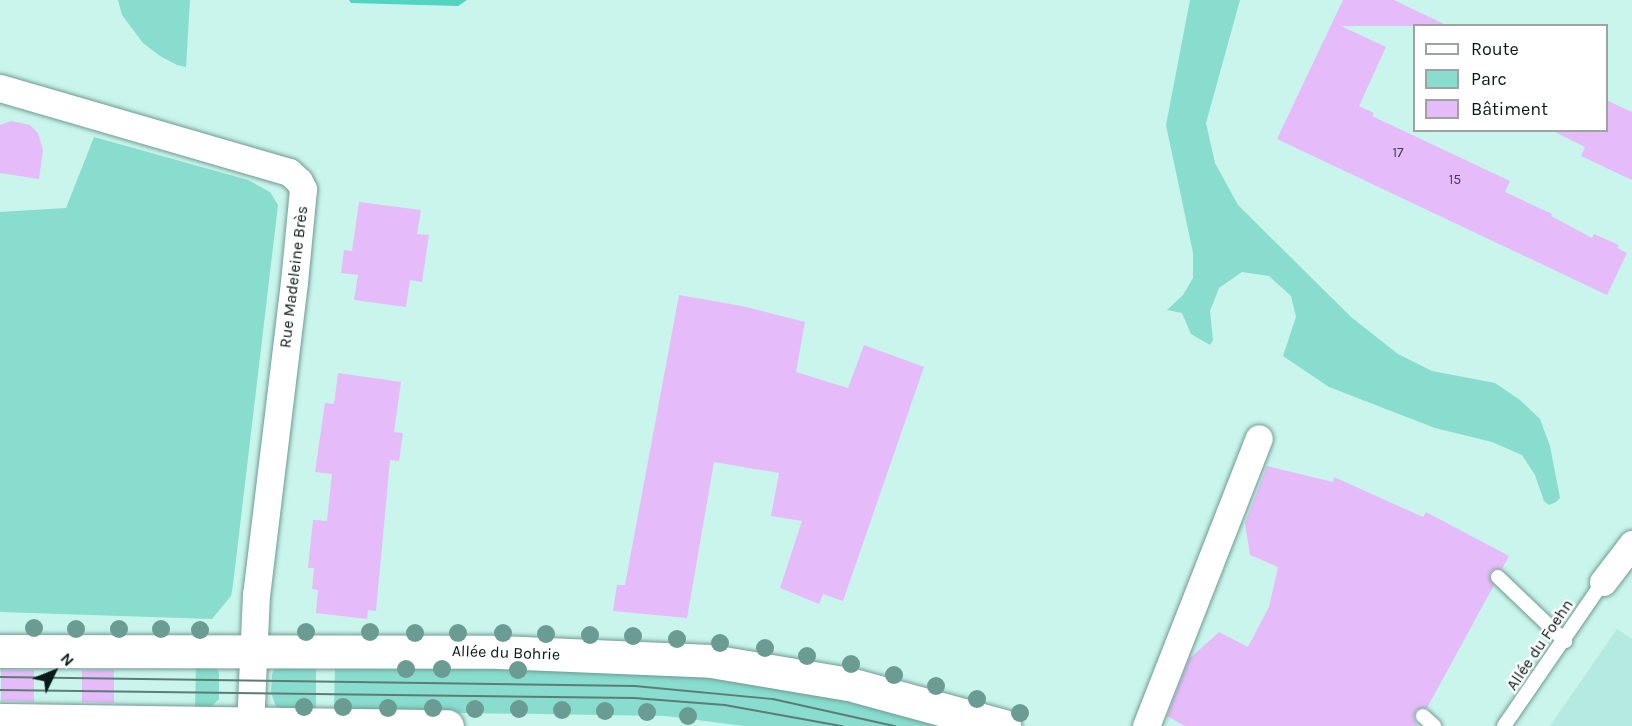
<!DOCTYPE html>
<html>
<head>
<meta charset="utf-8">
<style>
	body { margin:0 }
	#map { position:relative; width:1632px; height:726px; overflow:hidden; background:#c9f5ec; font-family:Karla,sans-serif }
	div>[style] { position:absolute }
	.built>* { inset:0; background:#b4eae0 }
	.green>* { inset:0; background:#88ddce }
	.water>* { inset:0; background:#53d4c1 }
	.building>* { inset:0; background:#e5bcf9 }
	.roads { filter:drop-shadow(0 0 2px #709a92) drop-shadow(0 0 2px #709a92) }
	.lane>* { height:14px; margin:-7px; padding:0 7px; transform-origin:7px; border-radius:7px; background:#fff }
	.street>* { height:27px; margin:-13.5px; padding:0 13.5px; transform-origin:13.5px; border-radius:13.5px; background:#fff }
	.secondary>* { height:33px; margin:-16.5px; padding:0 16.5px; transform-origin:16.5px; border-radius:16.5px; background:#fff }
	.tram>* { height:1.5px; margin:-0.75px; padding:0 0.75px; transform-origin:0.75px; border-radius:0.75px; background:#5e7b75 }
	.trees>* { width:18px; height:18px; margin:-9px; border-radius:50%; background:#6b9c94 }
	span { translate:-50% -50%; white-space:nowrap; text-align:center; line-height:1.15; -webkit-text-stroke:4.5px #fff; paint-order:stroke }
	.number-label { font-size:14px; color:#404250 }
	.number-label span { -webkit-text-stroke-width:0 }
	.street-label { font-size:16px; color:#091a17 }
	.legend { position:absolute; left:1413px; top:24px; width:195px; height:108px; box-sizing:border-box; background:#fff; border:2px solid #9da3a2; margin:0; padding:8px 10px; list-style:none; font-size:18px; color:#091a17 }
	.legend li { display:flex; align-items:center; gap:12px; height:30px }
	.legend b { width:30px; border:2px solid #9da3a2 }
	.north { position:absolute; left:24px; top:642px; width:60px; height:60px; -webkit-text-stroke:4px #fff; paint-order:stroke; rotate:47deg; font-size:16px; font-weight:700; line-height:24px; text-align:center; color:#091a17 }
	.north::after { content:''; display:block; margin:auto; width:21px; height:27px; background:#091a17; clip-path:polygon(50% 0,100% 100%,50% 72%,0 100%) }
</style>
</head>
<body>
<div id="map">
	<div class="built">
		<div style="clip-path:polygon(1617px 629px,1632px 639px,1632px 726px,1550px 726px)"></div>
	</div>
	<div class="green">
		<div style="clip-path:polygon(118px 0,190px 0,186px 67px,177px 65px,160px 56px,143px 43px,122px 15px)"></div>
		<div style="clip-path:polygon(1190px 0,1240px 0,1206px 123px,1215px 163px,1238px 205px,1351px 317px,1398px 354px,1432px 371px,1495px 383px,1520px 400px,1540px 419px,1550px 446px,1560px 498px,1556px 502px,1549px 505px,1544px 501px,1535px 475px,1522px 455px,1492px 442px,1435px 428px,1329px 387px,1283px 356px,1296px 317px,1291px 296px,1269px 276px,1242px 272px,1219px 288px,1210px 311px,1213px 340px,1210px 345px,1191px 334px,1182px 313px,1167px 310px,1183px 295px,1193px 278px,1193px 253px,1166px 125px)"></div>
		<div style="clip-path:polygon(94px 137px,248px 180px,270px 192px,278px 205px,233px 585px,231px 596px,212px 619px,0 612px,0 212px,66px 208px)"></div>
		<div style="clip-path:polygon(196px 662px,216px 667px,219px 673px,219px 699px,210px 708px,195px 710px)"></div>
		<div style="clip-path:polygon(316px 664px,316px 710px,280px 709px,276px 706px,271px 693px,272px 674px,275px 668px,281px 665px)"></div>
		<div style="clip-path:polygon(335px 664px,674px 670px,805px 688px,957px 726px,744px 726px,666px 716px,334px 711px)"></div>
	</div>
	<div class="water">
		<div style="clip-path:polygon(349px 0,467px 0,458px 6px,351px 3px)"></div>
	</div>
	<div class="building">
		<div style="clip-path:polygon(1343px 0,1394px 0,1448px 26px,1341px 26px,1386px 47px,1359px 106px,1374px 113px,1372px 116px,1510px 181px,1505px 192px,1552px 214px,1551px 216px,1592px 238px,1594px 234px,1619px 245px,1617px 248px,1627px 253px,1607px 295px,1277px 139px)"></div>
		<div style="clip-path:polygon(1606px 100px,1632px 112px,1632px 180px,1581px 156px,1585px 147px,1551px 130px,1606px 130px)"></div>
		<div style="clip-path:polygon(11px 121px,30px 125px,38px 133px,43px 150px,39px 179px,0 173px,0 125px)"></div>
		<div style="clip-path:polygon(359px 202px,421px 210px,417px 234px,429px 235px,422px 282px,410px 280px,406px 307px,354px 300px,358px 275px,341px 273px,344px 250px,352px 251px)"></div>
		<div style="clip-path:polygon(679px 295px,742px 306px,805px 322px,796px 372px,848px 388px,864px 345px,924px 367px,843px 601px,823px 594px,819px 604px,780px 588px,802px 521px,771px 516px,779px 473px,714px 462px,687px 618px,613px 611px,617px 585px,625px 585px)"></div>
		<div style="clip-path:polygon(338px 373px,401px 382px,394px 432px,403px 433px,399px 461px,390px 460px,376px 611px,368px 610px,367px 619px,316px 613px,318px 590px,312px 589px,314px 568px,308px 568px,313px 520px,327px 521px,332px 474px,315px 472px,325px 403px,334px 404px)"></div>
		<div style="clip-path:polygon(1267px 466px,1333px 482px,1334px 477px,1423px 517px,1426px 512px,1509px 556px,1502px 569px,1495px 569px,1489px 574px,1494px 585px,1427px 708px,1416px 710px,1414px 718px,1418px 726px,1185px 726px,1167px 716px,1189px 659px,1219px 632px,1248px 647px,1269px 607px,1278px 567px,1250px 555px,1245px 523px)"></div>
		<div style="clip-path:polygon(1px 670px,34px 670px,34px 702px,1px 701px)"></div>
		<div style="clip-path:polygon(82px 670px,114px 670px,114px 703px,82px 702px)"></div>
	</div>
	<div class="roads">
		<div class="lane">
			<div style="left:1498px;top:577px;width:93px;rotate:43.7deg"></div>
			<div style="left:1423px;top:716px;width:15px;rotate:42deg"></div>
			<div style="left:1504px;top:726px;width:175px;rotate:-55.5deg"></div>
		</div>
		<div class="street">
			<div style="left:0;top:88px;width:301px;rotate:16.2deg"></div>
			<div style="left:289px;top:172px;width:13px;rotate:42deg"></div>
			<div style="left:299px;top:181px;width:9px;rotate:63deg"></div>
			<div style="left:303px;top:189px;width:93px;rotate:95.5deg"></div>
			<div style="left:294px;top:282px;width:314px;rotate:96.9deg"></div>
			<div style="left:256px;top:594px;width:131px;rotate:92.6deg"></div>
			<div style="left:1603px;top:582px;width:48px;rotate:-52.7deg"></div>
			<div style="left:1146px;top:726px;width:309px;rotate:-68.6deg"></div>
		</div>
		<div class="secondary">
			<div style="left:0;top:651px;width:499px;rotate:0.1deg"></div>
			<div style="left:499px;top:652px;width:212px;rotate:2.4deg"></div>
			<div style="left:711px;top:661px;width:140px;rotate:9.5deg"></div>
			<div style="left:849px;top:684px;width:161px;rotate:15.2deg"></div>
			<div style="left:0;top:720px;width:447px;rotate:0.8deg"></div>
		</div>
	</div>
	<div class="tram">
		<div style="left:0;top:677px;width:635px;rotate:0.81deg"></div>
		<div style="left:635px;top:686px;width:139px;rotate:5.4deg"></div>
		<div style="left:773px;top:699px;width:125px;rotate:12.5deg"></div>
		<div style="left:0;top:690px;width:634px;rotate:0.72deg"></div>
		<div style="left:634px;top:698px;width:91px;rotate:4.4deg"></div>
		<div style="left:725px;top:705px;width:119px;rotate:10.2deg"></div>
	</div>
	<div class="trees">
		<div style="left:34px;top:628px"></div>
		<div style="left:76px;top:629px"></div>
		<div style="left:119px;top:629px"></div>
		<div style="left:161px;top:629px"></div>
		<div style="left:200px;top:630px"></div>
		<div style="left:306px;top:632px"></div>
		<div style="left:370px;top:632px"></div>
		<div style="left:415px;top:633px"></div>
		<div style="left:458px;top:633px"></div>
		<div style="left:503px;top:633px"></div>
		<div style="left:546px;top:634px"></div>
		<div style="left:590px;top:635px"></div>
		<div style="left:633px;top:636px"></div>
		<div style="left:677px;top:639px"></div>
		<div style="left:720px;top:643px"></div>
		<div style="left:765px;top:648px"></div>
		<div style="left:807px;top:656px"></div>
		<div style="left:851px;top:664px"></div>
		<div style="left:406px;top:669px"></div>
		<div style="left:442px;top:669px"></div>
		<div style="left:518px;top:670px"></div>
		<div style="left:894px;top:675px"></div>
		<div style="left:936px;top:686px"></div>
		<div style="left:977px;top:699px"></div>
		<div style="left:304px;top:707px"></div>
		<div style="left:343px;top:707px"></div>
		<div style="left:388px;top:708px"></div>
		<div style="left:433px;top:708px"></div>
		<div style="left:475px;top:709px"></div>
		<div style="left:519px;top:709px"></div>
		<div style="left:562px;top:710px"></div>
		<div style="left:605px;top:711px"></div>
		<div style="left:647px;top:712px"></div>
		<div style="left:1020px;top:713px"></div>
		<div style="left:688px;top:716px"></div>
	</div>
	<div class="number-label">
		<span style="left:1398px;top:153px">17</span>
		<span style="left:1455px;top:180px">15</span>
	</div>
	<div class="street-label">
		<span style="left:294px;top:277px;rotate:-83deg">Rue Madeleine Brès</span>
		<span style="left:1540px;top:645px;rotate:-56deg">Allée du Foehn</span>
		<span style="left:506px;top:653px;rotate:2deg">Allée du Bohrie</span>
	</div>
	<ul class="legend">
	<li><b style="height:8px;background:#fff"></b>Route</li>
	<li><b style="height:16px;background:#88ddce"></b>Parc</li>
	<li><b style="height:16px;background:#e5bcf9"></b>Bâtiment</li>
	</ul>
	<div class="north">N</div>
</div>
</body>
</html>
